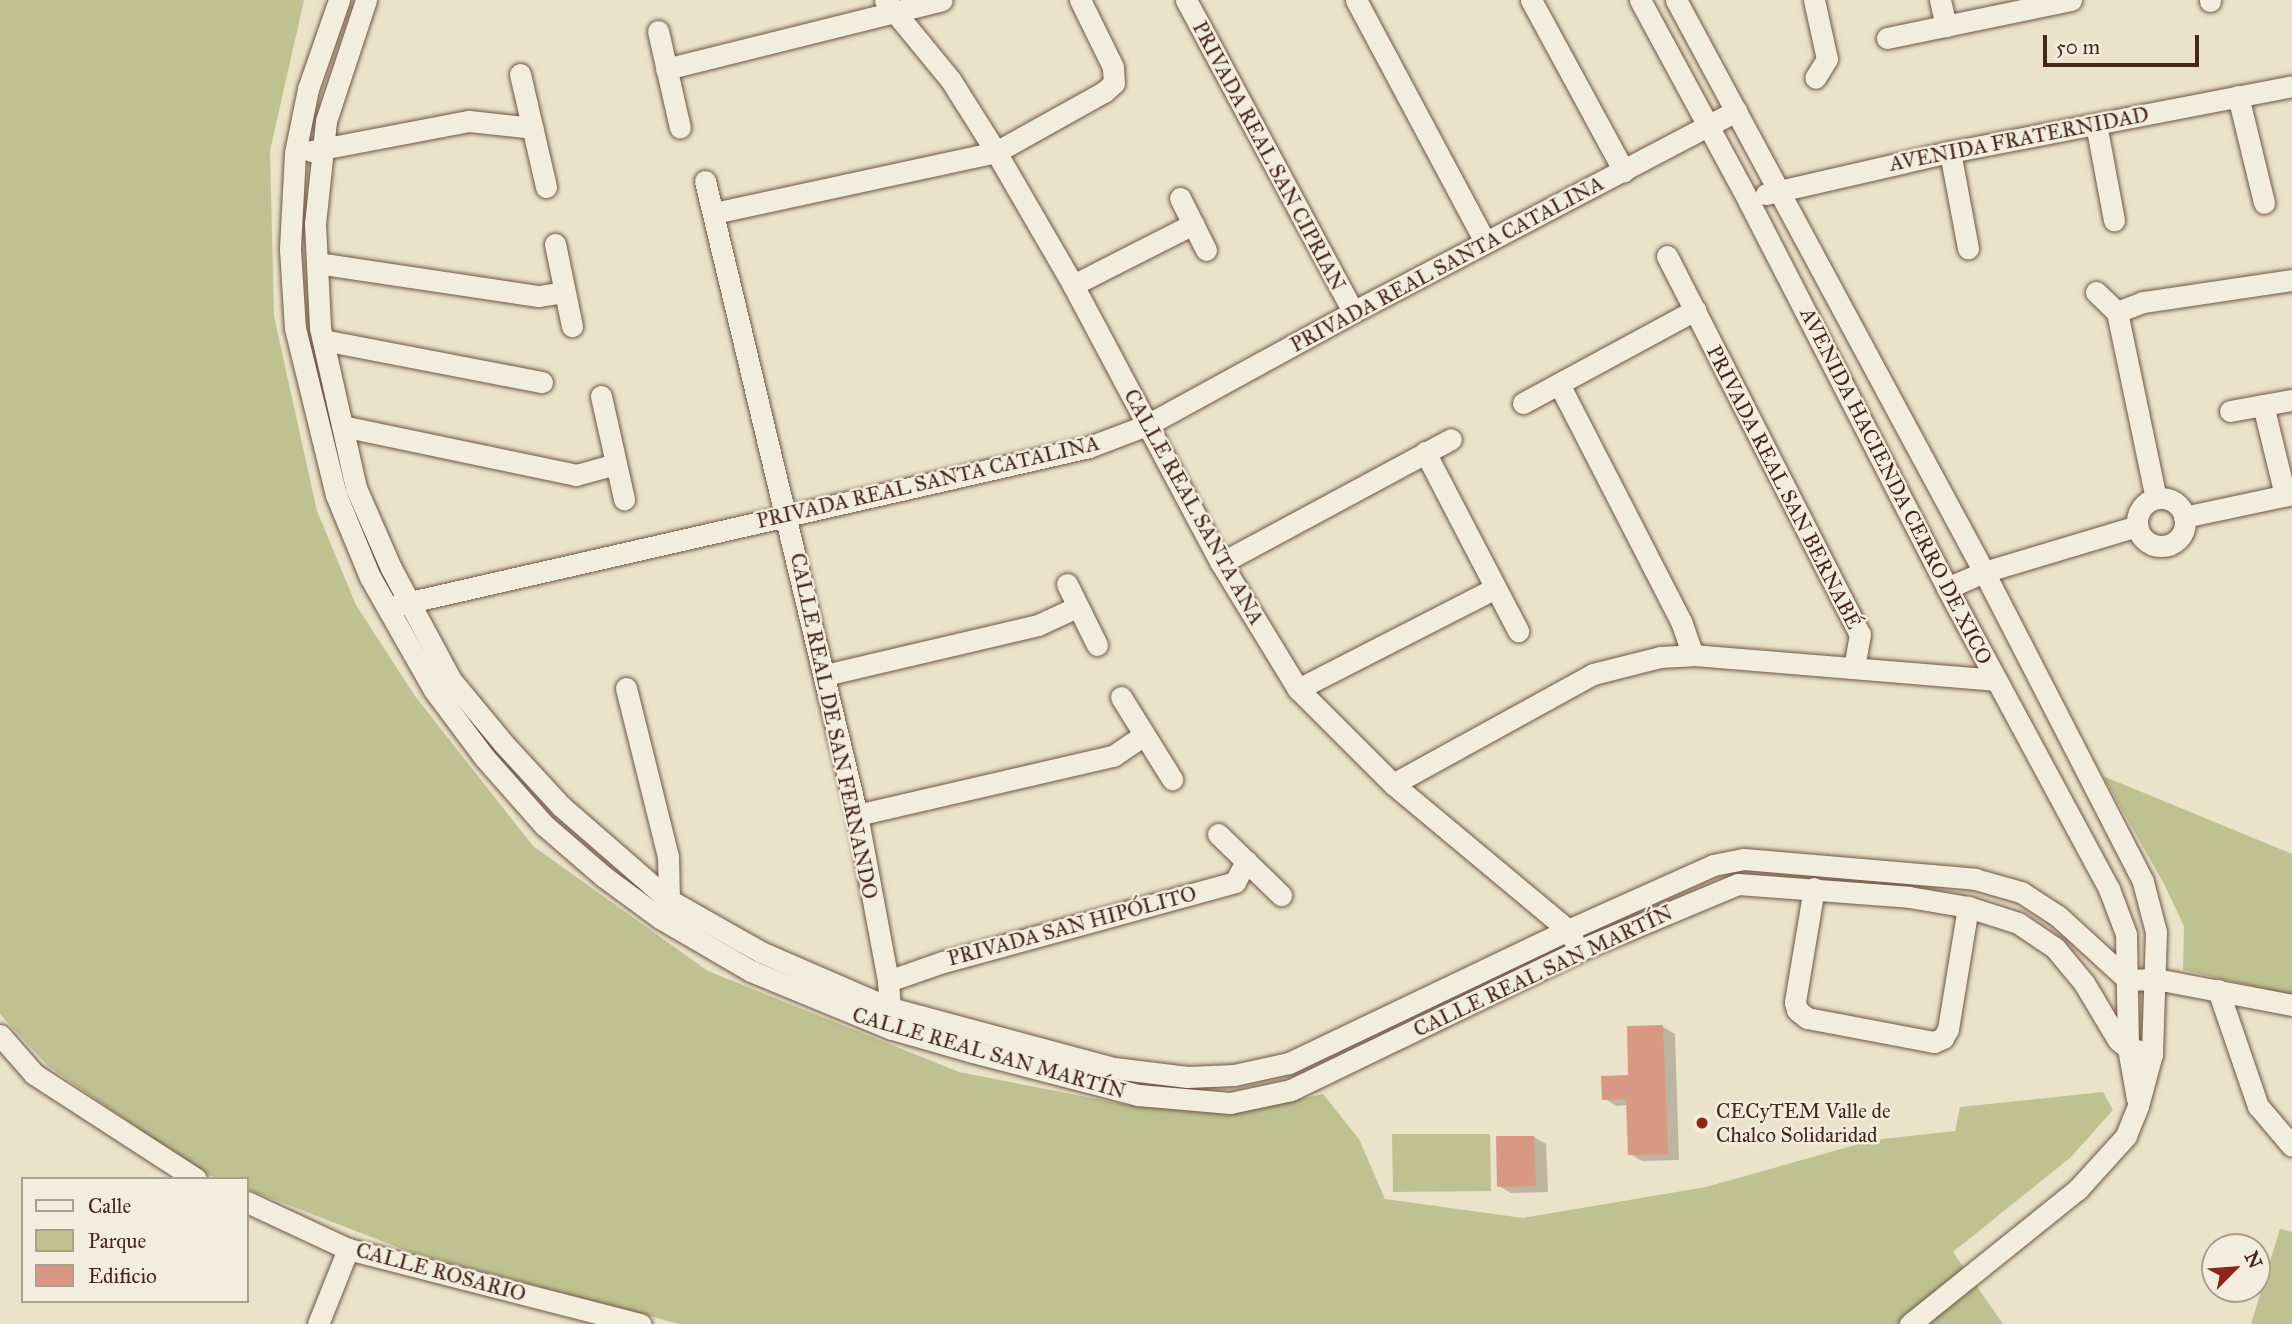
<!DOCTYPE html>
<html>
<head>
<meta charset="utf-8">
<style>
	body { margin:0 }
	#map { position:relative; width:2292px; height:1324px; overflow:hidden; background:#ebe3c9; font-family:"IM FELL Great Primer",serif }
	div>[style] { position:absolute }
	.green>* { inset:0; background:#c0c191 }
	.shadow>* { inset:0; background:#0003 }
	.building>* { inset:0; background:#d99883 }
	.roads { filter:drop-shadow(0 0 2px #6e5645) drop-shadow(0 0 2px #6e5645) }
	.street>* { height:21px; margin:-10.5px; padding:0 10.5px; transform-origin:10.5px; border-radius:10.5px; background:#f2eddc }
	.street>.ring { margin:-10.5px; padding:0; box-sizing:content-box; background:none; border:21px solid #f2eddc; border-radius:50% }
	.dots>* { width:19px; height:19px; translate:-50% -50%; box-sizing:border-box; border:4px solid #f2eddc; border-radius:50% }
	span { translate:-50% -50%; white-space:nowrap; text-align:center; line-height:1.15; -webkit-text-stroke:5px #f2eddc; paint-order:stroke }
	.street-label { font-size:21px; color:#452719 }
	.poi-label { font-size:21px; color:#452719 }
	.left { translate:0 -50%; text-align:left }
	.legend { position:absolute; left:21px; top:1177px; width:228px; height:126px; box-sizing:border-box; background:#f2eddc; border:2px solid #ad9e8e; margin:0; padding:9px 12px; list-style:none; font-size:21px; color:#452719 }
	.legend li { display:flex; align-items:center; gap:14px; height:35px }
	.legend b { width:35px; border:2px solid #ad9e8e }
	.north { position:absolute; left:2201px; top:1233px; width:70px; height:70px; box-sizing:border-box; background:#f2eddc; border:2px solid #ad9e8e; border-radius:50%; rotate:65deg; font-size:19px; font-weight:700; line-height:28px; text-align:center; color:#452719 }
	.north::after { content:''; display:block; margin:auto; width:24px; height:32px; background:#8f2418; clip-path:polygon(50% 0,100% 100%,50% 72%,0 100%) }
	.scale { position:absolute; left:2043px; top:35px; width:156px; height:32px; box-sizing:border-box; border:4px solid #452719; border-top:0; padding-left:9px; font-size:21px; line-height:24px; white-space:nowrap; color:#452719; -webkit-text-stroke:5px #f2eddc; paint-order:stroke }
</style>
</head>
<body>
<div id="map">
	<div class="green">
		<div style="clip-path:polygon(0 0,304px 0,270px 151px,274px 316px,317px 511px,356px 605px,415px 696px,533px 846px,708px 971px,959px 1072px,1128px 1105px,1232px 1114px,1323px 1094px,1359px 1139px,1385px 1199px,1523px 1218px,1706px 1187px,1873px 1140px,1955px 1131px,1960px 1107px,2103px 1092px,2113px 1110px,2071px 1157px,1953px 1252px,2003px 1324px,679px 1324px,410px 1252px,247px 1189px,247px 1179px,219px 1179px,201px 1172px,48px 1066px,0 1014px)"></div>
		<div style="clip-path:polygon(2103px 776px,2292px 854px,2292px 995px,2183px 970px,2184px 926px,2164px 884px)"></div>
		<div style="clip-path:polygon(1392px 1134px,1490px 1134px,1491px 1191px,1393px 1192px)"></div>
		<div style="clip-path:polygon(2280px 1229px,2292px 1232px,2292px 1324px,2251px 1324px)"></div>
	</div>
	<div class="shadow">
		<div style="clip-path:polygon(1663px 1027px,1675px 1034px,1679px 1160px,1642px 1161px,1630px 1154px,1628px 1105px,1616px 1106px,1604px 1098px,1630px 1077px)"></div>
		<div style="clip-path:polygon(1534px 1137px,1546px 1144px,1548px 1192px,1511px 1193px,1499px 1186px)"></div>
	</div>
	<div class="building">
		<div style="clip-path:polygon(1663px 1025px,1668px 1154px,1628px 1155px,1626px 1099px,1602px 1100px,1601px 1076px,1628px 1075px,1627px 1026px)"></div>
		<div style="clip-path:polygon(1496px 1136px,1534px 1136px,1536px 1186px,1497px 1187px)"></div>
	</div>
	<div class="roads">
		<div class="street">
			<div style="left:339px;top:0;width:94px;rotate:109.2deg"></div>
			<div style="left:308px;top:89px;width:65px;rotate:101.5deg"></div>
			<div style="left:295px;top:153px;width:96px;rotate:93deg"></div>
			<div style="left:290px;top:249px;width:79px;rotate:86.4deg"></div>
			<div style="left:295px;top:328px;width:172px;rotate:76.2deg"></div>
			<div style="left:336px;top:495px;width:89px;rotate:67.5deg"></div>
			<div style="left:370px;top:577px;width:130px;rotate:60.5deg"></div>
			<div style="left:434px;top:690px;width:84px;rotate:53.3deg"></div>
			<div style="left:484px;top:757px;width:91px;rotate:48.6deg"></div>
			<div style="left:544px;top:825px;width:78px;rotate:40.8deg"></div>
			<div style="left:603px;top:876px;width:71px;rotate:36.4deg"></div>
			<div style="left:660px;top:918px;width:105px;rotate:30.2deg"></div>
			<div style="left:751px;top:971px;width:152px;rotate:22.4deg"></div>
			<div style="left:892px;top:1029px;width:80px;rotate:15.9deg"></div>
			<div style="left:969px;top:1051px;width:175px;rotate:14.6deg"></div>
			<div style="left:1138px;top:1095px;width:92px;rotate:5deg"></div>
			<div style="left:1230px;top:1103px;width:62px;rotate:-12deg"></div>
			<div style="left:1291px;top:1090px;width:321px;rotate:-25.8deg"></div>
			<div style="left:1580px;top:950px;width:171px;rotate:-22.7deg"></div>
			<div style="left:1738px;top:884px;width:171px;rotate:4.3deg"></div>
			<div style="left:1909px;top:897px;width:60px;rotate:9.6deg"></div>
			<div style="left:1968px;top:907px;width:52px;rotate:17.7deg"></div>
			<div style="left:2018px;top:923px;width:45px;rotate:34deg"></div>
			<div style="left:2055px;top:948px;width:45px;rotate:50.4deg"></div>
			<div style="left:2084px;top:983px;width:66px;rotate:59.2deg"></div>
			<div style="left:2118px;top:1040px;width:13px;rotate:39deg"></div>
			<div style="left:2128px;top:1048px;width:25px;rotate:14deg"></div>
			<div style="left:366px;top:0;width:127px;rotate:108.3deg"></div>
			<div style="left:326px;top:121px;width:104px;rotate:96.1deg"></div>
			<div style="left:315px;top:224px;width:104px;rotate:87.2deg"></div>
			<div style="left:320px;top:328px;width:164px;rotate:77.3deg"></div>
			<div style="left:356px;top:488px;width:87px;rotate:66.4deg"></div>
			<div style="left:391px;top:568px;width:127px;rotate:61.8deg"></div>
			<div style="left:451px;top:680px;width:83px;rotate:50.4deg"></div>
			<div style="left:504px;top:744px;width:84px;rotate:47.4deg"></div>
			<div style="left:561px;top:806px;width:143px;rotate:41deg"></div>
			<div style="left:669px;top:900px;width:106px;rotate:29.5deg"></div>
			<div style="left:761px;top:952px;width:141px;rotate:23.5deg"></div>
			<div style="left:890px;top:1008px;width:232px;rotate:15deg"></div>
			<div style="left:1114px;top:1068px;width:74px;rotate:7deg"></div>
			<div style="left:1187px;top:1077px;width:47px;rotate:-2.4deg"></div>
			<div style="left:1234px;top:1075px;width:56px;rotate:-12.3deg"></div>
			<div style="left:1289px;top:1063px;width:309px;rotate:-25.5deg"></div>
			<div style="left:1568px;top:930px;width:159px;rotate:-24.1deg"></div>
			<div style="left:1713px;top:865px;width:32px;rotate:-11deg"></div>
			<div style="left:1744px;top:859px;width:232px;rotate:4.9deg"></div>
			<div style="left:1975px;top:879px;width:48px;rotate:15.8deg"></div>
			<div style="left:2021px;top:892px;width:44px;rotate:33deg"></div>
			<div style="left:2058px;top:916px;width:95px;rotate:42.4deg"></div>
			<div style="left:2128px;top:980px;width:28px;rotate:-2deg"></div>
			<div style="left:2156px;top:979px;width:138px;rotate:10.8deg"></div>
			<div style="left:885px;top:0;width:102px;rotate:50.6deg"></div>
			<div style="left:950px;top:79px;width:86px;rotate:57.8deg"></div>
			<div style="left:996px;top:152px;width:154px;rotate:59.9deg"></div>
			<div style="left:1073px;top:285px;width:315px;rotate:62deg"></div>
			<div style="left:1221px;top:563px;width:148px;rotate:58.6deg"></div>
			<div style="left:1298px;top:689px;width:134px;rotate:45deg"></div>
			<div style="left:1393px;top:784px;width:228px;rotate:39.8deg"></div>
			<div style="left:1568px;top:930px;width:10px;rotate:61deg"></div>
			<div style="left:1186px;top:0;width:354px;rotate:61.8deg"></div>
			<div style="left:1356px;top:0;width:274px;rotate:61.9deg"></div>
			<div style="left:1531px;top:0;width:195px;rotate:61.5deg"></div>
			<div style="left:1640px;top:0;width:230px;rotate:61.6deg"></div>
			<div style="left:1749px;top:202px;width:434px;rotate:62.8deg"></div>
			<div style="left:1947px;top:588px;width:342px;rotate:61.7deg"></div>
			<div style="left:2109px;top:889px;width:48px;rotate:69.3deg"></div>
			<div style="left:2126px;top:934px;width:114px;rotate:89deg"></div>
			<div style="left:2128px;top:1048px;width:52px;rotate:80deg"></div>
			<div style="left:1676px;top:0;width:650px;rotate:61.7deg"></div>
			<div style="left:1984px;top:572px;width:348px;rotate:62.8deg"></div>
			<div style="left:2143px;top:882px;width:52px;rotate:75.4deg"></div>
			<div style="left:2156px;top:932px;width:122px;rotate:91.9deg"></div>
			<div style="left:2152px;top:1054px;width:54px;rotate:105.1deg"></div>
			<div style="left:2138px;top:1106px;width:32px;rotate:112deg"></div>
			<div style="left:2126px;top:1136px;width:72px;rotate:132.2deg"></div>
			<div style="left:2078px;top:1189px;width:216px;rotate:141.2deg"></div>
			<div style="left:1814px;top:0;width:60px;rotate:77.6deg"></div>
			<div style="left:1827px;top:59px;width:22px;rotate:122deg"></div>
			<div style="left:1940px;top:0;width:27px;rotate:77deg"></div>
			<div style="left:2210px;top:0;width:1px;rotate:90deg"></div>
			<div style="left:658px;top:31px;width:99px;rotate:77.2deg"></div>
			<div style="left:1887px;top:38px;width:188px;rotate:-11.7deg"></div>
			<div style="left:666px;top:69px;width:284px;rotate:-14deg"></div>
			<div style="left:520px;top:74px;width:116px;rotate:77deg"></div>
			<div style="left:2238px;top:96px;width:110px;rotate:76.3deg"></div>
			<div style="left:2096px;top:124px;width:98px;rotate:79.4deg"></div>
			<div style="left:311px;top:151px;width:161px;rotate:-10.8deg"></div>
			<div style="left:469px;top:121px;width:64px;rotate:6.2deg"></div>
			<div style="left:1950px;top:152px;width:98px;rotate:79.4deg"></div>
			<div style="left:705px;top:181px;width:652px;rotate:76.52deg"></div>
			<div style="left:857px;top:815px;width:169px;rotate:79.4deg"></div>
			<div style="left:888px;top:981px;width:39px;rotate:86deg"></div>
			<div style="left:1766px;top:194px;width:189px;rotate:-12.9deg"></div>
			<div style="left:1950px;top:152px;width:348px;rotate:-10.9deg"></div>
			<div style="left:1180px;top:198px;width:58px;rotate:63.4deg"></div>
			<div style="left:714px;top:213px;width:289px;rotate:-12.2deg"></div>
			<div style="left:996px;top:152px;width:124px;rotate:-29.1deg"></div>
			<div style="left:1104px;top:92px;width:13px;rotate:-42deg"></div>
			<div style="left:1114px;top:83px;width:16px;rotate:-94deg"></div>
			<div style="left:1113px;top:67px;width:75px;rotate:-116.2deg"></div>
			<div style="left:555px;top:244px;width:84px;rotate:78.3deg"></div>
			<div style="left:1667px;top:256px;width:424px;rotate:63deg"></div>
			<div style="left:1860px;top:634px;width:34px;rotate:100deg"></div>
			<div style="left:317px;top:263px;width:224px;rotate:8.5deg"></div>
			<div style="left:539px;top:296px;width:25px;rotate:-9deg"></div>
			<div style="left:1073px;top:285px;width:135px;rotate:-26.9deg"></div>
			<div style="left:2096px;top:292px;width:29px;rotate:44deg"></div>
			<div style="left:2117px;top:312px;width:190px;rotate:78.2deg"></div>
			<div style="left:2117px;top:312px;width:28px;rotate:-21deg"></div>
			<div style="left:2143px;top:302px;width:151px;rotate:-8.4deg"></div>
			<div style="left:323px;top:340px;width:223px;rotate:10.9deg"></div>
			<div style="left:1559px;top:384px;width:267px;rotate:62.8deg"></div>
			<div style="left:1681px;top:621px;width:36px;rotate:71deg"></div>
			<div style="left:601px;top:396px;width:106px;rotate:77.4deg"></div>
			<div style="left:1523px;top:403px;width:196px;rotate:-28.4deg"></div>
			<div style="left:2263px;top:405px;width:93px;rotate:76.3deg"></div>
			<div style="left:2230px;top:411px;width:63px;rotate:-10.1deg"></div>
			<div style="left:342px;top:426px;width:239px;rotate:11.8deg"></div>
			<div style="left:576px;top:475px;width:41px;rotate:-15.4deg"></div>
			<div style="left:1425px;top:452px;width:202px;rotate:62.5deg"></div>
			<div class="ring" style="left:2137px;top:498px;width:27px;height:27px"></div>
			<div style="left:2184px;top:517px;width:110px;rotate:-12deg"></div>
			<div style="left:1221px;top:563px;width:261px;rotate:-28.3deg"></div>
			<div style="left:1067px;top:584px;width:68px;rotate:63.8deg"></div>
			<div style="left:1947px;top:588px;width:40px;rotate:-23.4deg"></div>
			<div style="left:1984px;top:572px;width:160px;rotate:-16.7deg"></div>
			<div style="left:397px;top:605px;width:710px;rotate:-12.86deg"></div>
			<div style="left:1089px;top:447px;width:62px;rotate:-20.8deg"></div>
			<div style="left:1147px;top:425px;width:235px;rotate:-28.7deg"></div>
			<div style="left:1353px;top:312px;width:433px;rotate:-27.7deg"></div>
			<div style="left:825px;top:675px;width:219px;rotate:-13.2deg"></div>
			<div style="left:1038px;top:625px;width:43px;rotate:-24.8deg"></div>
			<div style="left:626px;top:688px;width:173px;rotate:76deg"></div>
			<div style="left:668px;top:856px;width:44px;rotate:88.7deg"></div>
			<div style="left:1298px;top:689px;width:221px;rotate:-27.1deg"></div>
			<div style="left:1121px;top:697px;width:97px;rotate:58.1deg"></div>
			<div style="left:1393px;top:784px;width:228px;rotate:-28.8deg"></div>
			<div style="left:1593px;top:674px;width:69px;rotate:-14.2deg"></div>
			<div style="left:1660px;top:657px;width:33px;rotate:-3deg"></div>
			<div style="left:1693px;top:655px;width:304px;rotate:4.7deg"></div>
			<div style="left:857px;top:815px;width:263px;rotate:-13deg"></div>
			<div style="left:1113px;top:756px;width:37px;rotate:-34deg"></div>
			<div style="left:1218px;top:834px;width:88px;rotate:44.1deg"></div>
			<div style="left:1814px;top:888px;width:116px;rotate:99.5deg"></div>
			<div style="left:1795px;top:1002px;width:8px;rotate:76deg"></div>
			<div style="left:1797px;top:1010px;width:13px;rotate:39deg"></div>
			<div style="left:1807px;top:1018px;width:129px;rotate:10.7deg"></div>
			<div style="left:1934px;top:1042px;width:10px;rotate:-24deg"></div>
			<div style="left:1943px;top:1038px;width:10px;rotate:-61deg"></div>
			<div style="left:1948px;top:1029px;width:124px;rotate:-80.7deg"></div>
			<div style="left:888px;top:981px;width:58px;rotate:-19.1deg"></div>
			<div style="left:943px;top:962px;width:303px;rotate:-15.3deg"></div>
			<div style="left:1235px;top:882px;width:24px;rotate:-62deg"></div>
			<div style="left:2218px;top:990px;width:123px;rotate:71deg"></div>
			<div style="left:2258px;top:1106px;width:52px;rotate:49.6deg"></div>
			<div style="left:0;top:1035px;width:52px;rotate:48.9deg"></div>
			<div style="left:34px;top:1074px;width:193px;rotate:32.9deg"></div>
			<div style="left:247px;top:1202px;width:111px;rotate:25deg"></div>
			<div style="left:348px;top:1249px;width:302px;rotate:14.4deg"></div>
			<div style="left:318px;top:1324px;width:81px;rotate:-68.2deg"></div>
		</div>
	</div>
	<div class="dots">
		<div style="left:1702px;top:1123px;background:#8f2418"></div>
	</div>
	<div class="street-label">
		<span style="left:2019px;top:139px;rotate:-11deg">AVENIDA FRATERNIDAD</span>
		<span style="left:1269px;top:156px;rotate:62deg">PRIVADA REAL SAN CIPRIAN</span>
		<span style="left:1447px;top:264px;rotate:-28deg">PRIVADA REAL SANTA CATALINA</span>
		<span style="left:928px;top:482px;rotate:-13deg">PRIVADA REAL SANTA CATALINA</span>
		<span style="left:1896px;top:486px;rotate:63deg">AVENIDA HACIENDA CERRO DE XICO</span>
		<span style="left:1784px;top:487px;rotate:63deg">PRIVADA REAL SAN BERNABÉ</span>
		<span style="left:1194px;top:507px;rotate:61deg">CALLE REAL SANTA ANA</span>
		<span style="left:834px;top:726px;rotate:78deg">CALLE REAL DE SAN FERNANDO</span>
		<span style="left:1072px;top:926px;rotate:-15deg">PRIVADA SAN HIPÓLITO</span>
		<span style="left:1543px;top:971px;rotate:-25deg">CALLE REAL SAN MARTÍN</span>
		<span style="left:989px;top:1053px;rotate:16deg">CALLE REAL SAN MARTÍN</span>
		<span style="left:441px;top:1272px;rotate:15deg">CALLE ROSARIO</span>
	</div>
	<div class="poi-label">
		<span class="left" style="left:1716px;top:1123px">CECyTEM Valle de<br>Chalco Solidaridad</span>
	</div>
	<ul class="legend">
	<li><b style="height:9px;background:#f2eddc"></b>Calle</li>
	<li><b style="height:19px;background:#c0c191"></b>Parque</li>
	<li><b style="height:19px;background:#d99883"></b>Edificio</li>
	</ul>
	<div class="north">N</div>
	<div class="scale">50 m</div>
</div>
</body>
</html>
